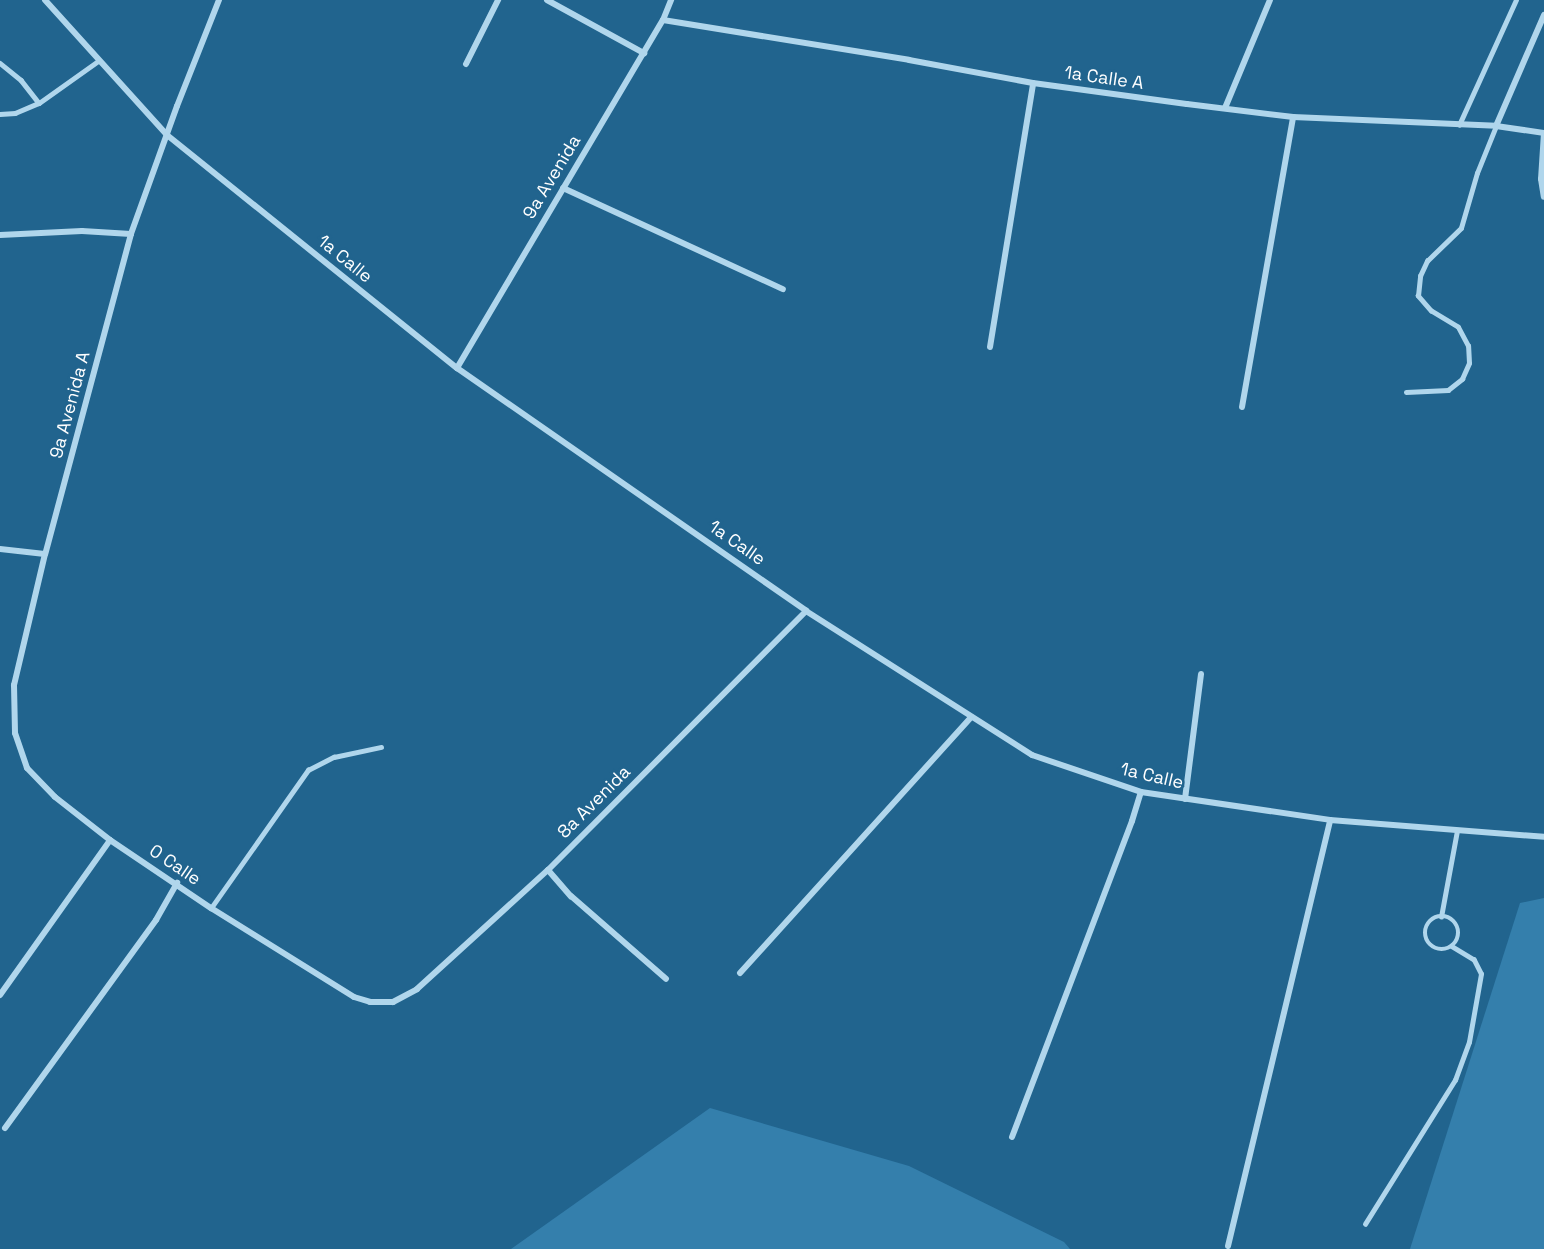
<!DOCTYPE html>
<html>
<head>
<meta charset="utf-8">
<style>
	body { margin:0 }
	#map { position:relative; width:1544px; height:1249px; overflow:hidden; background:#21648e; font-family:"Space Grotesk",sans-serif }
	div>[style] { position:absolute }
	.green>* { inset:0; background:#347fac }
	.lane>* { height:4.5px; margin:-2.25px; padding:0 2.25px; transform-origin:2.25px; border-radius:2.25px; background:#b0d6ec }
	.lane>.ring { margin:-2.25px; padding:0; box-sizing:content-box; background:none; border:4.5px solid #b0d6ec; border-radius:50% }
	.street>* { height:6px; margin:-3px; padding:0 3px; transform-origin:3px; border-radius:3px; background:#b0d6ec }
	span { translate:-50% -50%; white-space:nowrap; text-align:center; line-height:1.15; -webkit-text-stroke:5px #21648e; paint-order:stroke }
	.street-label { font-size:18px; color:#fff }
</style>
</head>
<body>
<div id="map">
	<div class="green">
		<div style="clip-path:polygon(1544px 898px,1544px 1249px,1410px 1249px,1520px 903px)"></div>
		<div style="clip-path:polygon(710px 1108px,909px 1166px,1064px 1242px,1070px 1249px,511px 1249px)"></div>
	</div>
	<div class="lane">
		<div style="left:0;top:63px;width:27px;rotate:39deg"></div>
		<div style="left:21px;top:80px;width:29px;rotate:52deg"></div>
		<div style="left:0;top:114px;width:15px;rotate:-4deg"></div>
		<div style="left:15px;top:113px;width:26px;rotate:-23deg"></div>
		<div style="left:39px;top:103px;width:72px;rotate:-35.4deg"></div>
		<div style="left:1459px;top:125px;width:137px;rotate:-65.5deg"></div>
		<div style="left:1406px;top:392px;width:42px;rotate:-2.7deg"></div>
		<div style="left:1448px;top:390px;width:18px;rotate:-38deg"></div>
		<div style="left:1462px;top:379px;width:17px;rotate:-66deg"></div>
		<div style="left:1469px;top:363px;width:17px;rotate:-93deg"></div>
		<div style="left:1468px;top:346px;width:21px;rotate:-118deg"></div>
		<div style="left:1458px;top:327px;width:31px;rotate:-149deg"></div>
		<div style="left:1431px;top:311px;width:20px;rotate:-131deg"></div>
		<div style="left:1418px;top:296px;width:20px;rotate:-84deg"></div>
		<div style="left:1420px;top:276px;width:17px;rotate:-65deg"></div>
		<div style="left:1427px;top:261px;width:47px;rotate:-44.1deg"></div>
		<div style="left:1461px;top:228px;width:57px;rotate:-73.8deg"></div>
		<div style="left:1477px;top:173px;width:51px;rotate:-68deg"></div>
		<div style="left:211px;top:908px;width:169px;rotate:-54.9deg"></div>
		<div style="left:308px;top:770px;width:29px;rotate:-27deg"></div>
		<div style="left:334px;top:757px;width:48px;rotate:-12deg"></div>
		<div class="ring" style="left:1425px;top:916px;width:29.5px;height:29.5px"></div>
		<div style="left:1441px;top:917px;width:87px;rotate:-79.5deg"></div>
		<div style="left:1365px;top:1224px;width:170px;rotate:-58deg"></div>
		<div style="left:1455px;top:1080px;width:40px;rotate:-69.8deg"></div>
		<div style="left:1469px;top:1042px;width:69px;rotate:-80deg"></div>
		<div style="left:1481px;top:974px;width:16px;rotate:-117deg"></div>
		<div style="left:1474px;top:960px;width:26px;rotate:-149deg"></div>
	</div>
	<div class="street">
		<div style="left:45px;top:0;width:182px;rotate:47.9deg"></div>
		<div style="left:167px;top:135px;width:372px;rotate:38.8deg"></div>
		<div style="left:457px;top:368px;width:425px;rotate:34.8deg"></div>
		<div style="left:806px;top:611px;width:268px;rotate:32.5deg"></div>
		<div style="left:1032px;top:755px;width:115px;rotate:18.7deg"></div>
		<div style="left:1141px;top:792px;width:191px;rotate:8.4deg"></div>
		<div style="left:1330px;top:820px;width:215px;rotate:4.5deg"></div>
		<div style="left:219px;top:0;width:114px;rotate:111.6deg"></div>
		<div style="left:177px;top:106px;width:136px;rotate:109.8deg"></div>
		<div style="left:131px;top:234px;width:331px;rotate:105deg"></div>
		<div style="left:45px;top:554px;width:135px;rotate:103.3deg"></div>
		<div style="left:14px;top:685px;width:48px;rotate:88.8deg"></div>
		<div style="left:15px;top:733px;width:37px;rotate:71deg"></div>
		<div style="left:27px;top:768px;width:40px;rotate:46deg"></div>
		<div style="left:55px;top:797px;width:70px;rotate:38deg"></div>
		<div style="left:110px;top:840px;width:122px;rotate:34deg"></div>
		<div style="left:211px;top:908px;width:168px;rotate:31.9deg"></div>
		<div style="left:354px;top:997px;width:17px;rotate:17deg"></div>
		<div style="left:370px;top:1002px;width:23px"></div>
		<div style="left:393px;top:1002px;width:27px;rotate:-28deg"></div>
		<div style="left:417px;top:989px;width:177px;rotate:-42.3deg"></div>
		<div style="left:548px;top:870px;width:366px;rotate:-45.1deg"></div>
		<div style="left:547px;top:0;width:111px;rotate:28.7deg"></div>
		<div style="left:663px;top:20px;width:249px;rotate:9.2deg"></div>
		<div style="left:909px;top:60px;width:126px;rotate:10.5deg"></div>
		<div style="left:1033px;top:83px;width:155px;rotate:7.8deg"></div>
		<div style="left:1187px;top:104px;width:107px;rotate:7deg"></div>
		<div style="left:1293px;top:117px;width:203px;rotate:2.5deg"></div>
		<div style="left:1496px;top:126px;width:49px;rotate:8.3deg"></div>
		<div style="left:466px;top:64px;width:72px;rotate:-63.4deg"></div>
		<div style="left:1225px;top:108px;width:117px;rotate:-67.4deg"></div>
		<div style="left:1496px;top:126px;width:121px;rotate:-66.6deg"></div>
		<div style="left:1544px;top:133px;width:46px;rotate:93.7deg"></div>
		<div style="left:1541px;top:179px;width:18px;rotate:81deg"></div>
		<div style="left:563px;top:188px;width:242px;rotate:24.7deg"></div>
		<div style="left:0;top:235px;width:82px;rotate:-2.8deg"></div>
		<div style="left:82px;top:231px;width:49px;rotate:3.5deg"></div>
		<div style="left:990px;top:347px;width:267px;rotate:-80.7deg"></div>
		<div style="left:457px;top:368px;width:404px;rotate:-59.4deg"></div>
		<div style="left:663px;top:20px;width:22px;rotate:-68deg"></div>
		<div style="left:1242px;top:407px;width:294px;rotate:-80deg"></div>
		<div style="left:0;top:549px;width:45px;rotate:6.3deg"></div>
		<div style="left:1185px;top:799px;width:126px;rotate:-82.7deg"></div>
		<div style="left:548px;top:870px;width:35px;rotate:49deg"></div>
		<div style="left:571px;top:896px;width:126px;rotate:41.1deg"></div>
		<div style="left:740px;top:973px;width:345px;rotate:-47.9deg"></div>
		<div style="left:0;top:995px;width:190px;rotate:-54.6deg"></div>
		<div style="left:5px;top:1128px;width:257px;rotate:-54deg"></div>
		<div style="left:156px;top:920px;width:43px;rotate:-60.4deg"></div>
		<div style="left:1012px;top:1137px;width:338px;rotate:-69.2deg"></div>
		<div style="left:1132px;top:821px;width:30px;rotate:-73deg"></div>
		<div style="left:1228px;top:1246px;width:438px;rotate:-76.5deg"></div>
	</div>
	<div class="street-label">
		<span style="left:1104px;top:78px;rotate:8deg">1a Calle A</span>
		<span style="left:552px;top:177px;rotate:-59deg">9a Avenida</span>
		<span style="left:345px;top:259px;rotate:39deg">1a Calle</span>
		<span style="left:70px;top:405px;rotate:-75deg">9a Avenida A</span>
		<span style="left:737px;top:543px;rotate:35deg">1a Calle</span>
		<span style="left:1152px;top:776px;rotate:13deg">1a Calle</span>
		<span style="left:594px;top:802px;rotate:-45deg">8a Avenida</span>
		<span style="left:175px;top:865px;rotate:34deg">0 Calle</span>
	</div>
</div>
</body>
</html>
